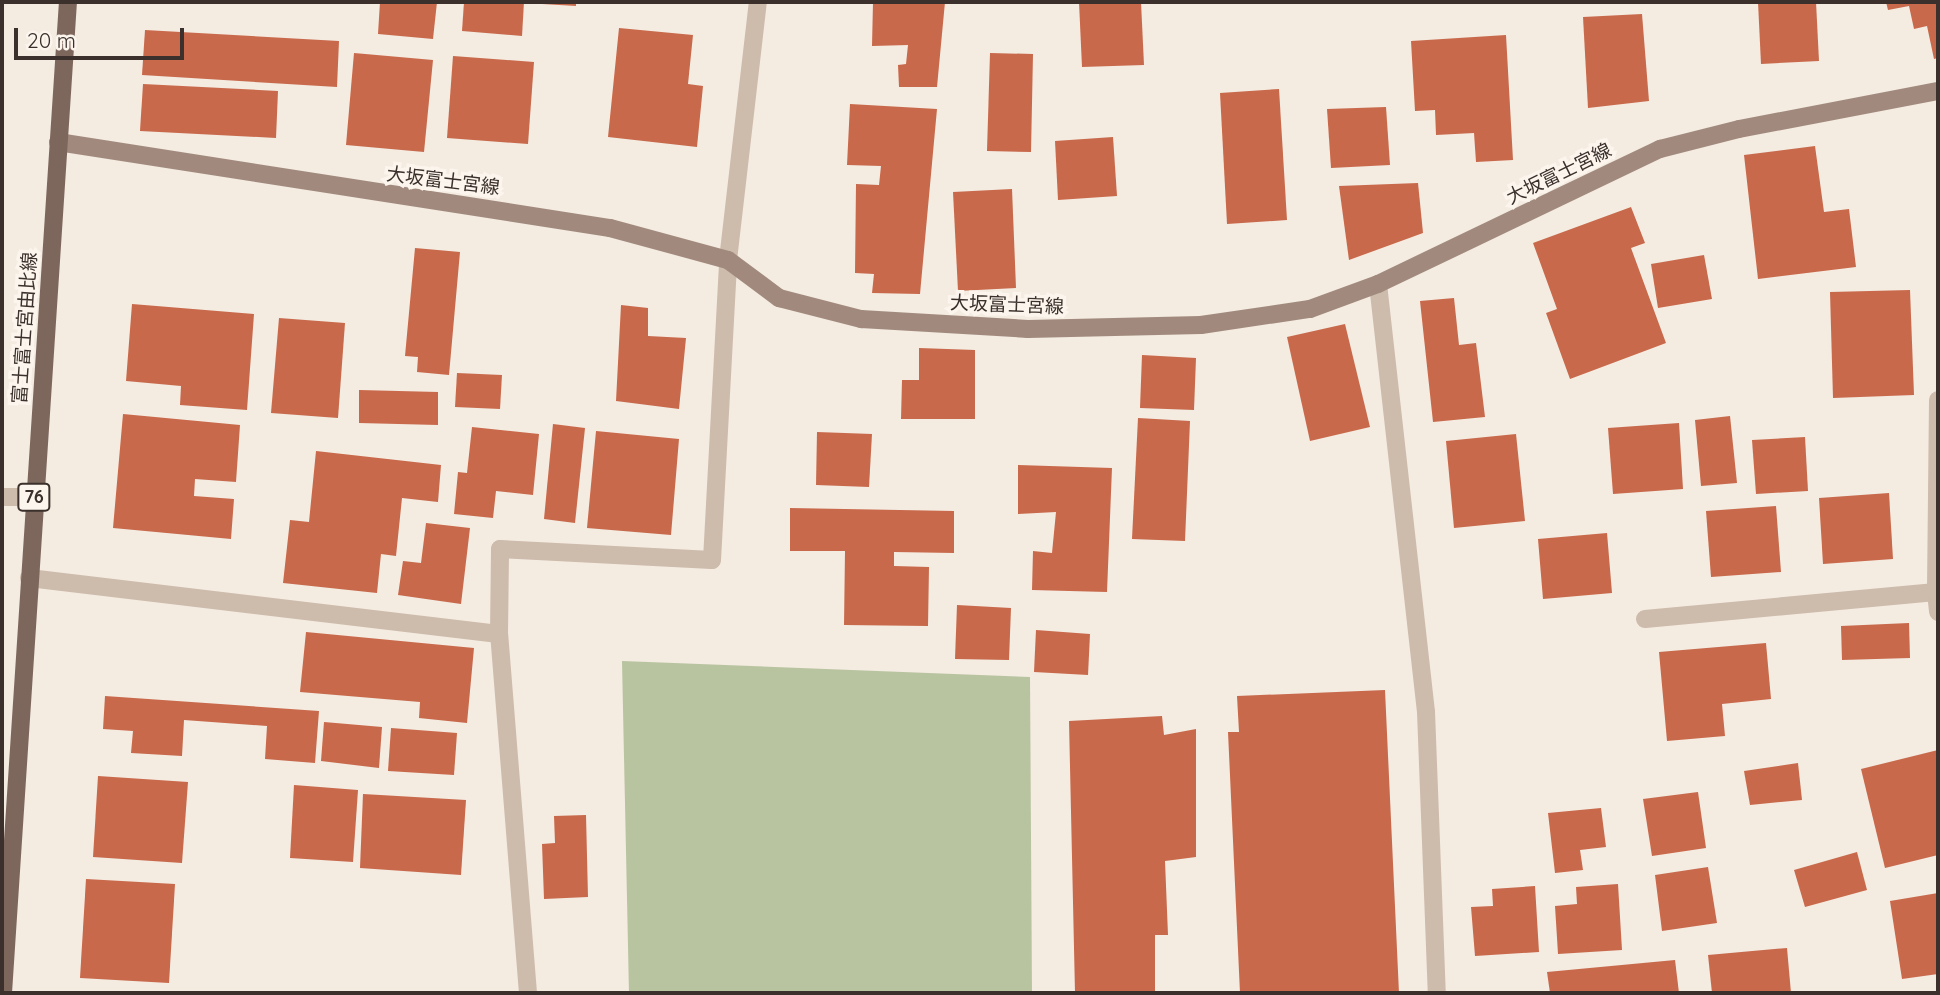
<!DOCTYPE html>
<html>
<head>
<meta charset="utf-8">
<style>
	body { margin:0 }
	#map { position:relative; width:1940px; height:995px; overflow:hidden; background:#f4ebe1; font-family:Quicksand,"Noto Sans JP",sans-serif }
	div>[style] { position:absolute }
	.green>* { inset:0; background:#b8c4a0 }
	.building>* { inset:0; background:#c8694b }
	.street>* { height:18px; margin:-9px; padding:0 9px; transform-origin:9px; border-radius:9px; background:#cdbbac }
	.secondary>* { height:18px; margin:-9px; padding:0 9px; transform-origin:9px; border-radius:9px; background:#a18a7d }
	.primary>* { height:18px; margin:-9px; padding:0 9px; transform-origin:9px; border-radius:9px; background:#7d675c }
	span { translate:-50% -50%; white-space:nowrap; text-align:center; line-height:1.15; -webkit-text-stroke:7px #fbf5ee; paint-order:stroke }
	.shield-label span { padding:2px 5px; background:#fbf5ee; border:2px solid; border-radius:5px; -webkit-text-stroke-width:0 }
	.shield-label { font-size:18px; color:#3b302b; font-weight:700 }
	.street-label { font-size:19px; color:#3b302b }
	.frame { position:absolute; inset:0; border:4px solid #3b302b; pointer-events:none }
	.scale { position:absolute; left:14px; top:28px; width:170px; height:32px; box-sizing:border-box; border:4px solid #3b302b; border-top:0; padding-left:9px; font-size:21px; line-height:24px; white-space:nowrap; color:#3b302b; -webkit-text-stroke:5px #fbf5ee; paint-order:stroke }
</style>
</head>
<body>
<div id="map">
	<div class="green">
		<div style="clip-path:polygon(622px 661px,1030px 677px,1032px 993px,629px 993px)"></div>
	</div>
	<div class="building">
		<div style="clip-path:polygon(380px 2px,437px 2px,433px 39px,378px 34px)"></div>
		<div style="clip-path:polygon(464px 2px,524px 2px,522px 36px,462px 31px)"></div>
		<div style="clip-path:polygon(542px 2px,576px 2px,576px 6px,542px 4px)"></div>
		<div style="clip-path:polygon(873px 2px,945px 2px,937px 87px,899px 87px,898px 65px,906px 64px,908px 45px,872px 46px)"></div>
		<div style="clip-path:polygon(1079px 2px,1141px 2px,1144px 65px,1082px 67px)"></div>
		<div style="clip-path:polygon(1758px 2px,1816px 2px,1819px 61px,1761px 64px)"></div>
		<div style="clip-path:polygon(1886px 2px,1938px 2px,1938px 58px,1934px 59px,1927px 26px,1914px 29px,1909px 6px,1888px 10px)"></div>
		<div style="clip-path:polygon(1642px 14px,1649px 101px,1588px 108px,1583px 17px)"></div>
		<div style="clip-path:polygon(619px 28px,693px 35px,688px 84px,703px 86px,697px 147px,608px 137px)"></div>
		<div style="clip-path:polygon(145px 30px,339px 41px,337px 87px,142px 75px)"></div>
		<div style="clip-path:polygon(1506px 35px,1513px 160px,1476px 162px,1474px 133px,1436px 135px,1435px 110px,1415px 111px,1411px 41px)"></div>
		<div style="clip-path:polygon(354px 53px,433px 60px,424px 152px,346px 145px)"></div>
		<div style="clip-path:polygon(990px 53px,1033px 54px,1031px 152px,987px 151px)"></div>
		<div style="clip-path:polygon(453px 56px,534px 62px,528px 144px,447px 138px)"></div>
		<div style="clip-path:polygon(143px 84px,278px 91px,276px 138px,140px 131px)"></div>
		<div style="clip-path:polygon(1279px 89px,1287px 220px,1227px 224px,1220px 93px)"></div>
		<div style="clip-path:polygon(850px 104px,937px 109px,920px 294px,872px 293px,874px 274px,855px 273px,856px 184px,879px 185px,881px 166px,847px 165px)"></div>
		<div style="clip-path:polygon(1386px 107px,1390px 165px,1331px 168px,1327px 109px)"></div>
		<div style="clip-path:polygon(1113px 137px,1117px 196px,1058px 200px,1055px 141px)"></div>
		<div style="clip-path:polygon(1815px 146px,1824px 212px,1849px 209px,1856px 267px,1758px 279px,1744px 155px)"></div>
		<div style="clip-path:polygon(1418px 183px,1423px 233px,1349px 260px,1339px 186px)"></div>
		<div style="clip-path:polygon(1012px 189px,1016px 288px,958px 291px,953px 192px)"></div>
		<div style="clip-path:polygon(1631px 207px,1645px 243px,1631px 248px,1666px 343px,1570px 379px,1546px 313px,1557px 309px,1533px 243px)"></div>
		<div style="clip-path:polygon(415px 248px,460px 252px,449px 375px,417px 372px,418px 357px,405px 356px)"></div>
		<div style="clip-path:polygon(1704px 255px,1712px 299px,1658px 308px,1651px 264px)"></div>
		<div style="clip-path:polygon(1910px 290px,1914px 395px,1833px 398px,1830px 292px)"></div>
		<div style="clip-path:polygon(1454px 298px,1459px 345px,1476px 343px,1485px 417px,1433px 422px,1420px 301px)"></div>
		<div style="clip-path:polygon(132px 304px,254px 314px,247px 410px,180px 405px,181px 386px,126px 381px)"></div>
		<div style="clip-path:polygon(621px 305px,648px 308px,648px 336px,686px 338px,679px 409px,616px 401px)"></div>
		<div style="clip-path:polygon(279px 318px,345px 323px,338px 418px,271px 413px)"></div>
		<div style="clip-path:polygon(1345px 324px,1370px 427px,1310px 441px,1287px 337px)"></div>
		<div style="clip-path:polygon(919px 348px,975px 350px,975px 419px,901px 419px,902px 380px,919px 380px)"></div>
		<div style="clip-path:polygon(1142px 355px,1196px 358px,1194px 410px,1140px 408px)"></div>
		<div style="clip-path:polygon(457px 373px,502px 375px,500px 409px,455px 407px)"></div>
		<div style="clip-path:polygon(359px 390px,438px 392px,438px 425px,359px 423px)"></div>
		<div style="clip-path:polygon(123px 414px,240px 425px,236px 482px,195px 479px,194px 496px,234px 499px,231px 539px,113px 528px)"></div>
		<div style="clip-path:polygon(1730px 416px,1737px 483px,1701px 486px,1695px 420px)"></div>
		<div style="clip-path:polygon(1138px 418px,1190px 421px,1185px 541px,1132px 539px)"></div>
		<div style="clip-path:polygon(1679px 423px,1683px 489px,1613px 494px,1608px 428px)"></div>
		<div style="clip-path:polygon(553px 424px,585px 428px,575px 523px,544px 519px)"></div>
		<div style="clip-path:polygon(472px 427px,539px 434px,533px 495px,496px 491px,493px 518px,454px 514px,458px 472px,467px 473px)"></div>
		<div style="clip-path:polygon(596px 431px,679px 439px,671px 535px,587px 528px)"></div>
		<div style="clip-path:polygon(817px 432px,872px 434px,869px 487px,816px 485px)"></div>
		<div style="clip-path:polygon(1516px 434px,1525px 521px,1454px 528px,1446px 441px)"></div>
		<div style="clip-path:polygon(1805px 437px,1808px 491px,1756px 494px,1752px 440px)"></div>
		<div style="clip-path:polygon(316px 451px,441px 465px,438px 502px,402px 498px,396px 556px,381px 554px,377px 593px,283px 583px,290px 520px,309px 522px)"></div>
		<div style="clip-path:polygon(1018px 465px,1112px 468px,1107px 592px,1032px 590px,1033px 551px,1052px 553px,1056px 512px,1018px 514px)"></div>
		<div style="clip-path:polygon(1889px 493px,1893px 559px,1823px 564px,1819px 498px)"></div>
		<div style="clip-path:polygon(1776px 506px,1781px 572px,1711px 577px,1706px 511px)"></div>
		<div style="clip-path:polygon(790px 508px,954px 511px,954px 553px,894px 552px,894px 566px,929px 567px,928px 626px,844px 625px,845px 551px,790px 551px)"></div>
		<div style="clip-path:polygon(426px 523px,470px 528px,461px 604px,398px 595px,403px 561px,421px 563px)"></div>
		<div style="clip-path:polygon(1607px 533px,1612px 593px,1543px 599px,1538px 539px)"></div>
		<div style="clip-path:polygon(957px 605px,1011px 608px,1009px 660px,955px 659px)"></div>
		<div style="clip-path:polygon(1909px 623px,1910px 658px,1842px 660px,1841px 626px)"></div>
		<div style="clip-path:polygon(1036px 630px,1090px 634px,1088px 675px,1034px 672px)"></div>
		<div style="clip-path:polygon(306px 632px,474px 648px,467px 723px,419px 718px,420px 702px,300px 692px)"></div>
		<div style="clip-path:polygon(1766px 643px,1771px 699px,1722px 704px,1725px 736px,1667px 741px,1659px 652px)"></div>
		<div style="clip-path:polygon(1385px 690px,1399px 993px,1240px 993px,1228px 732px,1239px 732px,1237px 696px)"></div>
		<div style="clip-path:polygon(105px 696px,319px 711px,315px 763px,265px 759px,267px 726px,184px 720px,182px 756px,131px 753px,133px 731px,103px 729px)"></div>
		<div style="clip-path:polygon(1162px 716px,1164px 735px,1196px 729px,1196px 857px,1165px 861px,1168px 935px,1155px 935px,1155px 993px,1075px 993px,1069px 721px)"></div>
		<div style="clip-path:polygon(324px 722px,382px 727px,379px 768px,321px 761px)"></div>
		<div style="clip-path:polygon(391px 728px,457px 733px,454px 775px,388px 771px)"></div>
		<div style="clip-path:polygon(1938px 750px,1938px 855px,1885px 868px,1861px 769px)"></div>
		<div style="clip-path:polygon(1798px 763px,1802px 800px,1750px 805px,1744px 771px)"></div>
		<div style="clip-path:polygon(98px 776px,188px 782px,182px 863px,93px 857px)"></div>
		<div style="clip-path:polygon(294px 785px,358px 790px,353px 862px,290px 858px)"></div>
		<div style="clip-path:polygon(1698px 792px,1706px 848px,1652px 856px,1643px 799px)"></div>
		<div style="clip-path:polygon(363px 794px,466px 800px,461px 875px,360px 868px)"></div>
		<div style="clip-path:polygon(1601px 808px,1606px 847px,1580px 850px,1583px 870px,1555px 873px,1548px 813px)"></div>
		<div style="clip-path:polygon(586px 815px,588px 897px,544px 899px,542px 844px,555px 843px,554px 816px)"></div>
		<div style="clip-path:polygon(1857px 852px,1867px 890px,1805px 907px,1794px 870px)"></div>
		<div style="clip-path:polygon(1708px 867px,1717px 923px,1662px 931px,1655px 875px)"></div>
		<div style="clip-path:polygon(86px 879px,175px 884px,169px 983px,80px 978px)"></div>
		<div style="clip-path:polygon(1618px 884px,1622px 950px,1558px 954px,1555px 906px,1577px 904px,1576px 887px)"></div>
		<div style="clip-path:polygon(1535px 886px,1539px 952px,1475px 956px,1471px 907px,1493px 906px,1492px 889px)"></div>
		<div style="clip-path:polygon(1938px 893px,1938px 974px,1902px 979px,1890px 901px)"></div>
		<div style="clip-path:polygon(1787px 948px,1791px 993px,1712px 993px,1708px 955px)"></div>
		<div style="clip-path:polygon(1675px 960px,1679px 993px,1550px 993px,1547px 972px)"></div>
	</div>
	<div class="street">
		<div style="left:1378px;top:284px;width:431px;rotate:83.6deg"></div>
		<div style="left:1426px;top:712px;width:281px;rotate:87.8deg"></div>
		<div style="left:2px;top:497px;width:32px"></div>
		<div style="left:29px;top:578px;width:473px;rotate:6.8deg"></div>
		<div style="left:1936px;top:592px;width:20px;rotate:84deg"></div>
		<div style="left:1645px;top:619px;width:292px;rotate:-5.3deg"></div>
		<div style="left:1936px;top:592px;width:192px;rotate:-89.4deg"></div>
		<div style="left:528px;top:993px;width:360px;rotate:-94.6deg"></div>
		<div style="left:499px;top:634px;width:85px;rotate:-89.3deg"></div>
		<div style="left:500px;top:549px;width:212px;rotate:3deg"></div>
		<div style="left:712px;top:560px;width:300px;rotate:-86.9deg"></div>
		<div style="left:728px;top:260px;width:260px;rotate:-83.4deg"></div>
	</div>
	<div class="secondary">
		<div style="left:58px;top:142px;width:559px;rotate:8.86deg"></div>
		<div style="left:610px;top:228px;width:122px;rotate:15.2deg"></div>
		<div style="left:728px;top:260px;width:64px;rotate:36.7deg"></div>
		<div style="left:779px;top:298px;width:85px;rotate:14.4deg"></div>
		<div style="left:861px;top:319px;width:167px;rotate:3.4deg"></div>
		<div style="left:1028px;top:329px;width:173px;rotate:-1.3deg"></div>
		<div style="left:1201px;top:325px;width:110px;rotate:-8.4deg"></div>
		<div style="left:1310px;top:309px;width:72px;rotate:-20.2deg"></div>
		<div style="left:1378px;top:284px;width:313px;rotate:-25.6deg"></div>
		<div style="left:1660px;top:149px;width:81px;rotate:-14.2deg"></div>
		<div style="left:1739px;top:129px;width:203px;rotate:-10.8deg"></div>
	</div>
	<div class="primary">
		<div style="left:3px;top:993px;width:993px;rotate:-86.25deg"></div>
	</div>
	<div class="shield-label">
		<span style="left:34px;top:497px">76</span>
	</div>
	<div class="street-label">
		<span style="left:1559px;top:174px;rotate:-26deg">大坂富士宮線</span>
		<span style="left:443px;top:181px;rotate:7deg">大坂富士宮線</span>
		<span style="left:1007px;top:305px;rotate:2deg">大坂富士宮線</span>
		<span style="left:25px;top:328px;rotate:-86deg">富士富士宮由比線</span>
	</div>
	<div class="frame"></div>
	<div class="scale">20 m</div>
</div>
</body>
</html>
